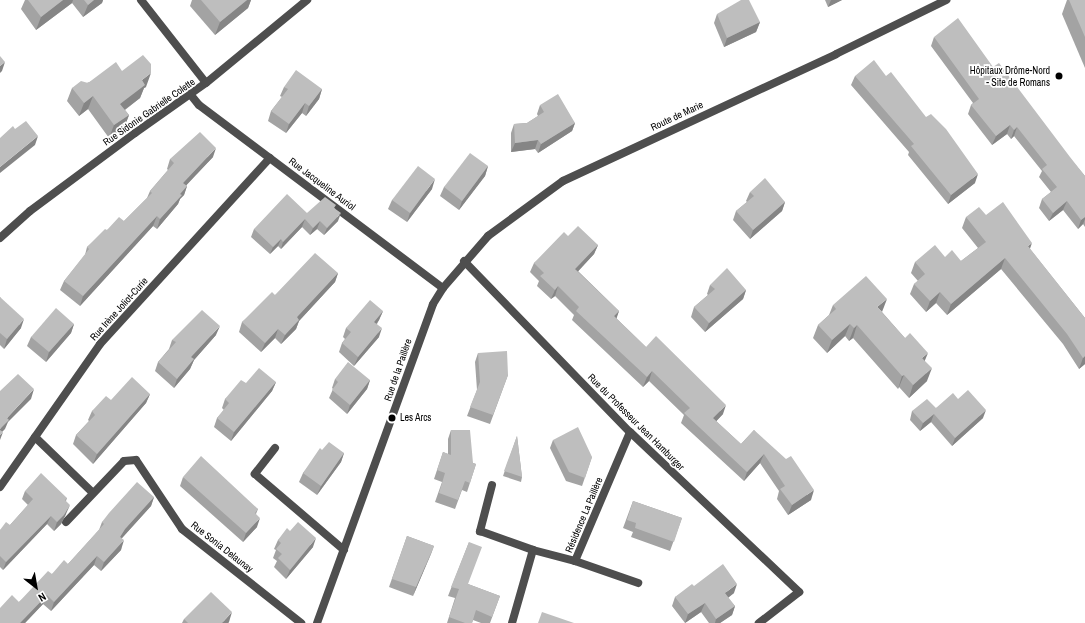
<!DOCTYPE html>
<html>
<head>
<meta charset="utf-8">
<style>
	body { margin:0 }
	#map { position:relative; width:1085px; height:623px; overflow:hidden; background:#fff; font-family:"Archivo Narrow",sans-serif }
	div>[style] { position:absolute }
	.minor>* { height:8px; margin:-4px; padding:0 4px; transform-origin:4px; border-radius:4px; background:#4e4e4e }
	.tertiary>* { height:8px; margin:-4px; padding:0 4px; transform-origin:4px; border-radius:4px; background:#4e4e4e }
	.wall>* { inset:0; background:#a3a3a3 }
	.shaded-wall>* { inset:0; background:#858585 }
	.building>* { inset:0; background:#bebebe }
	.dots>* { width:11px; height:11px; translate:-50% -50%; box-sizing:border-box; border:2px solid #fff; border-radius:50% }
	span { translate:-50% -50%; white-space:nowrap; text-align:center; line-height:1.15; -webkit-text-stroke:3.5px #fff; paint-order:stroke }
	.poi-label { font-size:10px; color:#000 }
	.right { translate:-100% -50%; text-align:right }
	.left { translate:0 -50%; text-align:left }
	.street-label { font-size:10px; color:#000 }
	.north { position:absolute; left:16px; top:567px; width:40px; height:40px; -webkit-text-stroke:3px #fff; paint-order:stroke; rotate:149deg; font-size:11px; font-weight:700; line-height:16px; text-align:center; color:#000 }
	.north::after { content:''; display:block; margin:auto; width:14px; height:18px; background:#000; clip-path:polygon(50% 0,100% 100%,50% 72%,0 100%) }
</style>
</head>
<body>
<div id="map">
	<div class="minor">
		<div style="left:141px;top:0;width:105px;rotate:51.9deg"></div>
		<div style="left:190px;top:94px;width:14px;rotate:51deg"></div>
		<div style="left:199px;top:105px;width:305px;rotate:36.9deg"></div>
		<div style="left:0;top:238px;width:40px;rotate:-42deg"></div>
		<div style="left:30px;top:211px;width:131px;rotate:-36.6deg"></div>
		<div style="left:135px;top:133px;width:87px;rotate:-35.2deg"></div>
		<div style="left:206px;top:83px;width:131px;rotate:-39.4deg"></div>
		<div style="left:464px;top:261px;width:238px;rotate:45.9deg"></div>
		<div style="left:630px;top:432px;width:233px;rotate:43.4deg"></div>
		<div style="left:799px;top:592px;width:51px;rotate:142.2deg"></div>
		<div style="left:35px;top:437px;width:79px;rotate:44deg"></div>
		<div style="left:275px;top:448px;width:33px;rotate:128deg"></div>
		<div style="left:255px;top:474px;width:117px;rotate:40.5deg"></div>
		<div style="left:492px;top:485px;width:48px;rotate:104.6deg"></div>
		<div style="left:480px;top:531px;width:56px;rotate:19.7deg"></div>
		<div style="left:0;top:487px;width:174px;rotate:-55deg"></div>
		<div style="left:100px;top:344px;width:252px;rotate:-47.6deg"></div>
		<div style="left:66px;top:522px;width:84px;rotate:-46.4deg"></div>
		<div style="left:124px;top:461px;width:12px;rotate:-5deg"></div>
		<div style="left:136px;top:460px;width:83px;rotate:56.3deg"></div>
		<div style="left:182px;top:529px;width:152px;rotate:38.3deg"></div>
		<div style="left:575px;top:561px;width:67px;rotate:19.2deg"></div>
		<div style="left:512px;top:623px;width:76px;rotate:-74deg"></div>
		<div style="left:533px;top:550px;width:43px;rotate:14.7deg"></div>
		<div style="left:575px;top:561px;width:140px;rotate:-66.9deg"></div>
	</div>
	<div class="tertiary">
		<div style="left:317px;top:623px;width:339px;rotate:-70deg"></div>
		<div style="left:433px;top:304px;width:19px;rotate:-58deg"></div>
		<div style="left:443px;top:288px;width:69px;rotate:-49.1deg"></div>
		<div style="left:488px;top:236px;width:93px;rotate:-36.3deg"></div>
		<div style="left:563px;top:181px;width:301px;rotate:-24.9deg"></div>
		<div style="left:836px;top:54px;width:123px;rotate:-26.1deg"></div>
	</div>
	<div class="wall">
		<div style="clip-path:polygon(25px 0,103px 0,102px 3px,83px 17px,72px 3px,36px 30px,21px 9px)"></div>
		<div style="clip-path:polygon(192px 0,251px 0,248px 8px,215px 35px,190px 6px)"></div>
		<div style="clip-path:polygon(825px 0,842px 0,828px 7px)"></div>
		<div style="clip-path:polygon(1067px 0,1085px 0,1085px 68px,1062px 14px)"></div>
		<div style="clip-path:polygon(717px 14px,760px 22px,756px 32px,724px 47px,714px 23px)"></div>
		<div style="clip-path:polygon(934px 37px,993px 67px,1085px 176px,1085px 227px,1083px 224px,1078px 229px,1063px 210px,1049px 221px,1039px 208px,1042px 199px,1051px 192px,1039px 177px,1042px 171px,1014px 136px,1011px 139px,1007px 134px,992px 145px,968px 114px,971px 105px,973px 103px,931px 46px)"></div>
		<div style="clip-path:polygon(122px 71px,146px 87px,144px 88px,140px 98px,125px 110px,129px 115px,124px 128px,109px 138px,88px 109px,79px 116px,67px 101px,72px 88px)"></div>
		<div style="clip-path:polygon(855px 76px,886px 76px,975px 183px,948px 204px,908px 155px,909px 152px,851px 85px)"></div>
		<div style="clip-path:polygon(284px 87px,322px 89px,319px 99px,306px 116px,302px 113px,286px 133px,268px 121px,271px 111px,282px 97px,280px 96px)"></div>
		<div style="clip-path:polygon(540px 105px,575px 123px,572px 131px,538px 153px,535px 149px,511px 152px,511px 133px,514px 124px,527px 123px,538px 116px,537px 114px)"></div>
		<div style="clip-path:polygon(213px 157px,186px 185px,187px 186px,184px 195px,180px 199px,178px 204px,157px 229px,153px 226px,80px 306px,60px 290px,64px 281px,85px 255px,87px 247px,107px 230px,124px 221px,147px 198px,150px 191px,168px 170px,167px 169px,170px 159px)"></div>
		<div style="clip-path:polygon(488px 166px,485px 176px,459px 210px,440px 196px,444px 187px)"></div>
		<div style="clip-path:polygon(432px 189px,407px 222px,388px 209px,392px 200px)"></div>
		<div style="clip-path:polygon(750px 192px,785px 202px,782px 211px,750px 239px,733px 220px,736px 211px,747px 202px,746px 201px)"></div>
		<div style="clip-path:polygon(335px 208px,338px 221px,324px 235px,317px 229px,310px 235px,302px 227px,281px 249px,278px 246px,270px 254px,251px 237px,254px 229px,307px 213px)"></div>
		<div style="clip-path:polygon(986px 215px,1030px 249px,1085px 318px,1085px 364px,1079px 369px,1063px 344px,1001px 269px,947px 315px,936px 303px,926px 312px,910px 294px,914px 284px,918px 281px,911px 273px,915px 262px,945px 257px,961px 261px,978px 248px,962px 228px,966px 217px)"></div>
		<div style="clip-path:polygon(568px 236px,598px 245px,594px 254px,578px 271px,619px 311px,616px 318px,646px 347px,723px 414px,716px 421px,741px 444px,754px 430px,811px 500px,788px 515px,777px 499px,779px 491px,760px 463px,744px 481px,681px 423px,684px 415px,649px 381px,643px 387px,572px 320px,574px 315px,555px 296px,551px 299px,537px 286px,539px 281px,530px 272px,534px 263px)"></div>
		<div style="clip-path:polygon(338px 273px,335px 282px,299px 321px,296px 329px,281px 344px,275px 338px,261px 352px,239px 332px,242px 322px,275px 295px)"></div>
		<div style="clip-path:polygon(710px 285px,746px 290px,743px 299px,705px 332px,691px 317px,694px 307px,708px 295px,707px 294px)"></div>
		<div style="clip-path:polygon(0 297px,21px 328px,4px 349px,0 345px)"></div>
		<div style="clip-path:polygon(833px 305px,882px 312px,925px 361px,927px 381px,909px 398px,899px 387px,898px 389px,853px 338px,849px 341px,845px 336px,827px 353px,813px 338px,818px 325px,829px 315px)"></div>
		<div style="clip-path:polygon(383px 311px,379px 320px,377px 324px,379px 337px,354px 366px,339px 352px,342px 343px,345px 339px,343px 337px,346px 328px)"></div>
		<div style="clip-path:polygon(74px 324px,71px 333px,46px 362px,27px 346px,31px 337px)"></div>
		<div style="clip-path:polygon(216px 335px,194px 360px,190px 369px,174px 388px,155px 371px,158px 362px,169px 349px,172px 340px)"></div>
		<div style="clip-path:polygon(478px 353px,508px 375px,490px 424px,467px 416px,477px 390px,475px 362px)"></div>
		<div style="clip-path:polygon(335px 379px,370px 380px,367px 389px,347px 414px,329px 398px,333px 389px,332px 388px)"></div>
		<div style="clip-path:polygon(276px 382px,272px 391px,231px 441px,214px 427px,217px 418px,224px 410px,222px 408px,225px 399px,246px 383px)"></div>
		<div style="clip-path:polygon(150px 394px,146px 403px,93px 464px,73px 444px,76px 435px,89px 421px,88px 420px,92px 411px,111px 400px)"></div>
		<div style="clip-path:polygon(958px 399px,983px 418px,952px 446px,931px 422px,920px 431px,910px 420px,912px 411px,936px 408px)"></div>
		<div style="clip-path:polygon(451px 430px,473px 463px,476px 464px,467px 492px,462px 490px,455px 509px,435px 502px,442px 482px,434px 479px,443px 452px,448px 454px,448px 439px)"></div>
		<div style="clip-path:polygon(517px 436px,522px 477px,521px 482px,503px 476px)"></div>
		<div style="clip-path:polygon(553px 440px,592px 457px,582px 486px,566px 481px,550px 448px)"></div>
		<div style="clip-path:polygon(322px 450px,344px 453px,341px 462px,317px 495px,299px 482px,303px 473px)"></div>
		<div style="clip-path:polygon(183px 477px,258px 509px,256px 514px,257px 527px,243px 542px,180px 486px)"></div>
		<div style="clip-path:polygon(25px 491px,67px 498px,66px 501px,66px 514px,61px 524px,54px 531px,47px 524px,3px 570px,0 567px,0 530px,10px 525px,28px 505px,22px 499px)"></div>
		<div style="clip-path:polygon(154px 497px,151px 506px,122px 538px,121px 550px,101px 571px,94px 565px,51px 611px,43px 604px,25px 623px,0 623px,19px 602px,52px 574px,68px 564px,99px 530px,102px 522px)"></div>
		<div style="clip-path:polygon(633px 501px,682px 518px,670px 551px,631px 537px,633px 532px,623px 528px)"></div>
		<div style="clip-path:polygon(290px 531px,313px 547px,286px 579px,274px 567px,277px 561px,273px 558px,276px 550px,274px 549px,278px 540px)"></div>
		<div style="clip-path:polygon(407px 536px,434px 546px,413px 596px,389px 587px)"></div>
		<div style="clip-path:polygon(469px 542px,468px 584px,500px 596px,490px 623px,481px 623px,473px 620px,472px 623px,447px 623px,455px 598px,448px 596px)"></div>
		<div style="clip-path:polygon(694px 586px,734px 593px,728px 598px,735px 606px,732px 615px,720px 623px,709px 623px,701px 612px,685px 623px,672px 606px,675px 597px)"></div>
		<div style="clip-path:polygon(184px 619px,229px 622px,228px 623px,182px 623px)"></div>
	</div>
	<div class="shaded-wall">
		<div style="clip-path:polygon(63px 0,73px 0,72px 3px,36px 30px,41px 17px)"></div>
		<div style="clip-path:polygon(94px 0,103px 0,102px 3px,83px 17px,88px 5px)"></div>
		<div style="clip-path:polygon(247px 0,251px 0,248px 8px,215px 35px,220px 22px)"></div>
		<div style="clip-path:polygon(831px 0,842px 0,828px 7px)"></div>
		<div style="clip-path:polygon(760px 22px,756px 32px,724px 47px,727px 38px)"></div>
		<div style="clip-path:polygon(5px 62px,2px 71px,0 73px,0 66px)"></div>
		<div style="clip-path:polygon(151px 73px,146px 87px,144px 88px,140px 98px,115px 117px,120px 104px,142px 80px)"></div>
		<div style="clip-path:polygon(322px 89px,319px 99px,306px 116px,309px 106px)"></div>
		<div style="clip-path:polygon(93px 96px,88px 109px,79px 116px,84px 103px)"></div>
		<div style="clip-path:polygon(305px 103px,302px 113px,286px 133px,289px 124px)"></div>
		<div style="clip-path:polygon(129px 115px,124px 128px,109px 138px,114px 125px)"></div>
		<div style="clip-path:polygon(575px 123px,572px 131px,538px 153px,541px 144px)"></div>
		<div style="clip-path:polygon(1010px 125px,1007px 134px,992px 145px,996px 136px)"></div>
		<div style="clip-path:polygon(1017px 127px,1014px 136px,1011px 139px,1014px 130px)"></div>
		<div style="clip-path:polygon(38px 136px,35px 145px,0 173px,0 167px)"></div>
		<div style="clip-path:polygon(538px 140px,535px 149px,511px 152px,515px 143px)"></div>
		<div style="clip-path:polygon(216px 148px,213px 157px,180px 192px,183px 183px)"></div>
		<div style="clip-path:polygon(488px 166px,485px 176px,459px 210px,462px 201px)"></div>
		<div style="clip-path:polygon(978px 174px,975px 183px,948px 204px,951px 195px)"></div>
		<div style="clip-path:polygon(435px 179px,432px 189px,407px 222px,410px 213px)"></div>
		<div style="clip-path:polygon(187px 186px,184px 195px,180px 199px,178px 204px,157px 229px,160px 219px,180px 194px)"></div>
		<div style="clip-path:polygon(1067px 201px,1063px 210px,1049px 221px,1053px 213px)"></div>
		<div style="clip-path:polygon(785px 202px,782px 211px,750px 239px,753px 230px)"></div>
		<div style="clip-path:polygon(341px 213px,338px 221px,324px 235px,327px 228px)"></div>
		<div style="clip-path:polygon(157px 216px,153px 226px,80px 306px,83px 296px)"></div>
		<div style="clip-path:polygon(1085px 217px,1085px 219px,1083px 224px,1078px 229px,1081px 220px)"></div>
		<div style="clip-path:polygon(305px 219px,302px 227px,281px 249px,283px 242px)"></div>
		<div style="clip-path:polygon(320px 221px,317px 229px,310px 235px,313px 228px)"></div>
		<div style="clip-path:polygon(281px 239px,278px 246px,270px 254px,273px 247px)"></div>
		<div style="clip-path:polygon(1032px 243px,1028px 254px,1028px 246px)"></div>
		<div style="clip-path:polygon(598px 245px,594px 254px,572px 278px,575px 269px)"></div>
		<div style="clip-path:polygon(1005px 258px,1001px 269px,947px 315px,951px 304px)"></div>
		<div style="clip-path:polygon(338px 273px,335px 282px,299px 321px,296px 329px,281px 344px,285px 335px,297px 317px)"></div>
		<div style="clip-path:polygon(558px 286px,555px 296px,551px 299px,555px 290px)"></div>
		<div style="clip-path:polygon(746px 290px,743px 299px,705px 332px,709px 323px)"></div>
		<div style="clip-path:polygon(940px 292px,936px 303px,926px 312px,930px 301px)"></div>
		<div style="clip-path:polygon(887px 299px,882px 312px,877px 307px)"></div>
		<div style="clip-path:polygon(383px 311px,379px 320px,371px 331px,374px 322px)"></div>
		<div style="clip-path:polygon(619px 311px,616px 320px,614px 316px)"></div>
		<div style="clip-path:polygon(24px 319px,21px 328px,4px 349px,7px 339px)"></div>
		<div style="clip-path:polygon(74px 324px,71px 333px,46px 362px,49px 352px)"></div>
		<div style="clip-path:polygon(850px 324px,845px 336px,827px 353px,832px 340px)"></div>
		<div style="clip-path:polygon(857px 325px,853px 338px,849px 341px,854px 328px)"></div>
		<div style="clip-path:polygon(220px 326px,216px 335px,194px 360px,190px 369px,174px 388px,177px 379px,191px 357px)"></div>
		<div style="clip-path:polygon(382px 328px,379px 337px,354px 366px,358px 357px)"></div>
		<div style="clip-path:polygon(278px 329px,275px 338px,261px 352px,265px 343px)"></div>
		<div style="clip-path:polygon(928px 353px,923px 365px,922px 358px)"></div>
		<div style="clip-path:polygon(1085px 356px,1085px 364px,1079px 369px,1083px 358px)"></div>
		<div style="clip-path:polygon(932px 368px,927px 381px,909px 398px,913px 385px)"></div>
		<div style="clip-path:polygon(652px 371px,649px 381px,643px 387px,647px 377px)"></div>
		<div style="clip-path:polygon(904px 375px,899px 387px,898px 389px,902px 376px)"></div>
		<div style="clip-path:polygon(370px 380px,367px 389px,347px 414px,350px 405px)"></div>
		<div style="clip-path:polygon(276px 382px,272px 391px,231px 441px,234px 432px)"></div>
		<div style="clip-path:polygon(34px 389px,31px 399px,8px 422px,5px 429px,0 434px,0 429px,7px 418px)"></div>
		<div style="clip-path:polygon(150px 394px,146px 403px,93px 464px,97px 454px)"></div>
		<div style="clip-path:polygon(726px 405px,723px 414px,710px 428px,713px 418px)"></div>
		<div style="clip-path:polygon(986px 410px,983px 418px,952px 446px,955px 438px)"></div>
		<div style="clip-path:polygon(934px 414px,931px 422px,920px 431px,923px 423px)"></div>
		<div style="clip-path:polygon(3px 432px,0 440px,0 435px)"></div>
		<div style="clip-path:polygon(344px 453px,341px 462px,317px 495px,321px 486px)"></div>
		<div style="clip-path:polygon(764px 454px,760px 463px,744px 481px,747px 472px)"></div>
		<div style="clip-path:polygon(814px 490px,811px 500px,788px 515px,792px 505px)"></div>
		<div style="clip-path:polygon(154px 497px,151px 506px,122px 538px,120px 537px,125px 529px)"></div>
		<div style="clip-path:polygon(70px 505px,66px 514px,61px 524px,54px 531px,57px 522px)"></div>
		<div style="clip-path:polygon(51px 516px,47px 524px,3px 570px,6px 562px)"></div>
		<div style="clip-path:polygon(260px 518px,257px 527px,243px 542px,246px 533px)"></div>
		<div style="clip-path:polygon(316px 538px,313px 547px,286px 579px,290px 570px)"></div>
		<div style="clip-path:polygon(124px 540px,121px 550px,101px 571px,104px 562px)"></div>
		<div style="clip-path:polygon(434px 546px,431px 554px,413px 596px,416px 587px)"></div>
		<div style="clip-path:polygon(97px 556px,94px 565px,51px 611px,54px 602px)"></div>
		<div style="clip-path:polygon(737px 584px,734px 593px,722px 602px,725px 593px)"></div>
		<div style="clip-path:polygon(47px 595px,43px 604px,25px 623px,20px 623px)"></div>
		<div style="clip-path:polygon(705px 603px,701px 612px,685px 623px,688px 614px)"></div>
		<div style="clip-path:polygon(735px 606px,732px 615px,720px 623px,715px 623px,716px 619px)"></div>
		<div style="clip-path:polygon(232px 612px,229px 622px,228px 623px,222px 623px)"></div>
	</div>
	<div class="building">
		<div style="clip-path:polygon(28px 0,63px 0,41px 17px)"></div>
		<div style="clip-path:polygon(84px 0,94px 0,88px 5px)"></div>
		<div style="clip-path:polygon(201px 0,247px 0,220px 22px)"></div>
		<div style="clip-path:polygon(741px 0,749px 0,760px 22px,727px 38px,717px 14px)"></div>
		<div style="clip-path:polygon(1069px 0,1085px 0,1085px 37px)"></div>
		<div style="clip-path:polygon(958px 18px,993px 67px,999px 63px,1070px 157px,1085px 176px,1085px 217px,1081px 220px,1067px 201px,1053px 213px,1042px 199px,1057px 187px,1042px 169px,1047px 165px,1017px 127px,1014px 130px,1010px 125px,996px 136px,971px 105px,979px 99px,934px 37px)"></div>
		<div style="clip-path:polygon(143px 55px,151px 64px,151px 73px,142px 80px,145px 85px,120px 104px,129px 115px,114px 125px,93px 96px,84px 103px,72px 88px,81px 81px,88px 83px,116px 62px,122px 71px)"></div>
		<div style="clip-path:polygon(0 56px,5px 62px,0 66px)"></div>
		<div style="clip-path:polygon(874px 60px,886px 76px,891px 72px,926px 117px,931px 114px,946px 129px,978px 174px,951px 195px,911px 146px,914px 144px,855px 76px)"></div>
		<div style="clip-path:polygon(296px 70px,322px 89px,309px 106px,305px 103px,289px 124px,271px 111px,288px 89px,284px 87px)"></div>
		<div style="clip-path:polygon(558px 94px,575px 123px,541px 144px,538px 140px,515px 143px,514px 124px,527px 123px,544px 112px,540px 105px)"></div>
		<div style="clip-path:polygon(26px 121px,38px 136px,0 167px,0 138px,13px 126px,15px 129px)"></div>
		<div style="clip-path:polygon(200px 132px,216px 148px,183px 183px,187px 186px,180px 194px,182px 195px,160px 219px,157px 216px,83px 296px,64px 281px,89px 249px,87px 247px,105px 229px,107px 230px,119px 217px,124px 221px,152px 193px,150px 191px,174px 163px,170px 159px)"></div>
		<div style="clip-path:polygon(470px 153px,488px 166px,462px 201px,444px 187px)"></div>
		<div style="clip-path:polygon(418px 166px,435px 179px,410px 213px,392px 200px)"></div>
		<div style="clip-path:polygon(765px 178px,785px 202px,753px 230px,736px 211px,754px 196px,750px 192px)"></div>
		<div style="clip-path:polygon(287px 194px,307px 213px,325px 197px,336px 205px,334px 208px,341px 213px,327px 228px,320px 221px,313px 228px,305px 219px,283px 242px,281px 239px,273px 247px,254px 229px)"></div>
		<div style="clip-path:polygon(1003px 202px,1032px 243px,1028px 246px,1085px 318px,1085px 356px,1083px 358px,1067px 334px,1005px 258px,951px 304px,940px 292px,930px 301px,914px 284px,925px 274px,915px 262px,935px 245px,945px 257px,952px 250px,961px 261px,986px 242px,966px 217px,979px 207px,986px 215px)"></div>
		<div style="clip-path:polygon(578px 226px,598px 245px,575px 269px,619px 311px,614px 316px,646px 347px,656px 336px,726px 405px,713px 418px,741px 444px,754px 430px,786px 459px,791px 456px,814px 490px,792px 505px,780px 489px,785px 486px,764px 454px,747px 472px,684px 413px,690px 408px,652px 371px,647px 377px,576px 311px,579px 307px,558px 286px,555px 290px,540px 276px,544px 273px,534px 263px,564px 232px,568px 236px)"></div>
		<div style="clip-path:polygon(315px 253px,338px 273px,297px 317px,299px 320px,285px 335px,278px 329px,265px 343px,242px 322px,272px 292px,275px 295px)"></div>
		<div style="clip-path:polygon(727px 268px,746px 290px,709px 323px,694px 307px,715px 289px,710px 285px)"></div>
		<div style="clip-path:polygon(866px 276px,887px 299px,877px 307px,905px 338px,910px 333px,928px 353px,922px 358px,932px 368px,913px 385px,904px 375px,902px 376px,857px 325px,854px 328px,850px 324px,832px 340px,818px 325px,836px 309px,833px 305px)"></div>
		<div style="clip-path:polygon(0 297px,24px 319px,7px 339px,0 333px)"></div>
		<div style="clip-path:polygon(370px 300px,383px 311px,374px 322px,382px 328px,358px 357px,342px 343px,351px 332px,346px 328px)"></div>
		<div style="clip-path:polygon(56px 308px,74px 324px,49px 352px,31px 337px)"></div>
		<div style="clip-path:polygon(202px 310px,220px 326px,191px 357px,194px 359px,177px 379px,158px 362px,176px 342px,172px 340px)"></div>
		<div style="clip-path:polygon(507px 351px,508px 375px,493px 415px,470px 407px,480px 382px,478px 353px)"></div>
		<div style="clip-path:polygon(348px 362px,370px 380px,350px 405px,332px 390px,338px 382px,335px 379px)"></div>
		<div style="clip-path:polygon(259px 368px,276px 382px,234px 432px,217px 418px,229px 403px,225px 399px,241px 380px,246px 383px)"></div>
		<div style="clip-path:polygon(18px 374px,34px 389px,7px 418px,9px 420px,0 429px,0 391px)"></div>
		<div style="clip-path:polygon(132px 377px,150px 394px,97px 454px,76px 435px,95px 415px,92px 411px,106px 396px,111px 400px)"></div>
		<div style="clip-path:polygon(968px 390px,986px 410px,955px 438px,934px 414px,923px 423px,912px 411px,927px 399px,936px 408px,953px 393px,958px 399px)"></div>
		<div style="clip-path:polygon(578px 427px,592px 457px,585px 478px,569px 472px,553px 440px)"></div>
		<div style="clip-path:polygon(0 430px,3px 432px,0 435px)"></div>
		<div style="clip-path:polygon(451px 430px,470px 430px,473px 463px,476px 464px,470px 483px,465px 481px,458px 500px,439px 493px,445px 473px,437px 470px,443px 452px,451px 455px)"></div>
		<div style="clip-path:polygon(517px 436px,522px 477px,504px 471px)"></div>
		<div style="clip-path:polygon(329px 442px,344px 453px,321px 486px,303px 473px,320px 448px,322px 450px)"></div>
		<div style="clip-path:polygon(201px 456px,258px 509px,255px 513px,260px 518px,246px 533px,183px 477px)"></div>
		<div style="clip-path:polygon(41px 473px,67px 498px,65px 500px,70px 505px,64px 515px,57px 522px,51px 516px,6px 562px,0 556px,0 530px,6px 522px,10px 525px,33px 499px,25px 491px)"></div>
		<div style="clip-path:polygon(137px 482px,154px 497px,125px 529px,120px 537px,124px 540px,104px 562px,97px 556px,54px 602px,47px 595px,20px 623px,0 623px,0 608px,12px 595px,19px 602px,48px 571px,52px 574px,64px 560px,68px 564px,104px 524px,102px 522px,109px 513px)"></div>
		<div style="clip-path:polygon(633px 501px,682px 518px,674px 542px,635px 528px,636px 523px,627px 520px)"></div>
		<div style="clip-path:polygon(298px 522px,316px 538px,290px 570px,278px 558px,282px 554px,276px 549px,281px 543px,278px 540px,287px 528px,290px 531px)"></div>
		<div style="clip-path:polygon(407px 536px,434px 546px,416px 587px,392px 579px)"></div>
		<div style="clip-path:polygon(469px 542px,482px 547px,468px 584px,500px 596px,492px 617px,476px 610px,472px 623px,465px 623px,449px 617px,459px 589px,451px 587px)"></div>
		<div style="clip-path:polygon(723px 564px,737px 584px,725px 593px,735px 606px,716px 619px,705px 603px,688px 614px,675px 597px,692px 584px,694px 586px)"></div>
		<div style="clip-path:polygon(211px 592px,232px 612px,222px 623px,188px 623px,184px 619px)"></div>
		<div style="clip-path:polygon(542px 612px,574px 623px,538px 623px)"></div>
	</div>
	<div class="dots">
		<div style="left:1059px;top:76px;background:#000"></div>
		<div style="left:392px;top:418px;background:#000"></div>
	</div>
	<div class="poi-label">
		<span class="right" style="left:1050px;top:76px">Hôpitaux Drôme-Nord<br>- Site de Romans</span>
		<span class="left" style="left:400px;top:418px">Les Arcs</span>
	</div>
	<div class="street-label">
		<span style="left:149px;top:112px;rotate:-35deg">Rue Sidonie Gabrielle Colette</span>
		<span style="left:677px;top:116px;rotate:-25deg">Route de Marie</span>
		<span style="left:322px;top:184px;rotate:37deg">Rue Jacqueline Auriol</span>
		<span style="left:119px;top:309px;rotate:-48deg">Rue Irène Joliot-Curie</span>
		<span style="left:398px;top:370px;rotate:-71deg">Rue de la Paillère</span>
		<span style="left:636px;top:422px;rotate:45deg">Rue du Professeur Jean Hamburger</span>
		<span style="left:584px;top:515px;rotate:-67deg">Résidence La Paillère</span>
		<span style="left:222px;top:547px;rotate:38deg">Rue Sonia Delaunay</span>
	</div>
	<div class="north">N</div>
</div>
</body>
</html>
